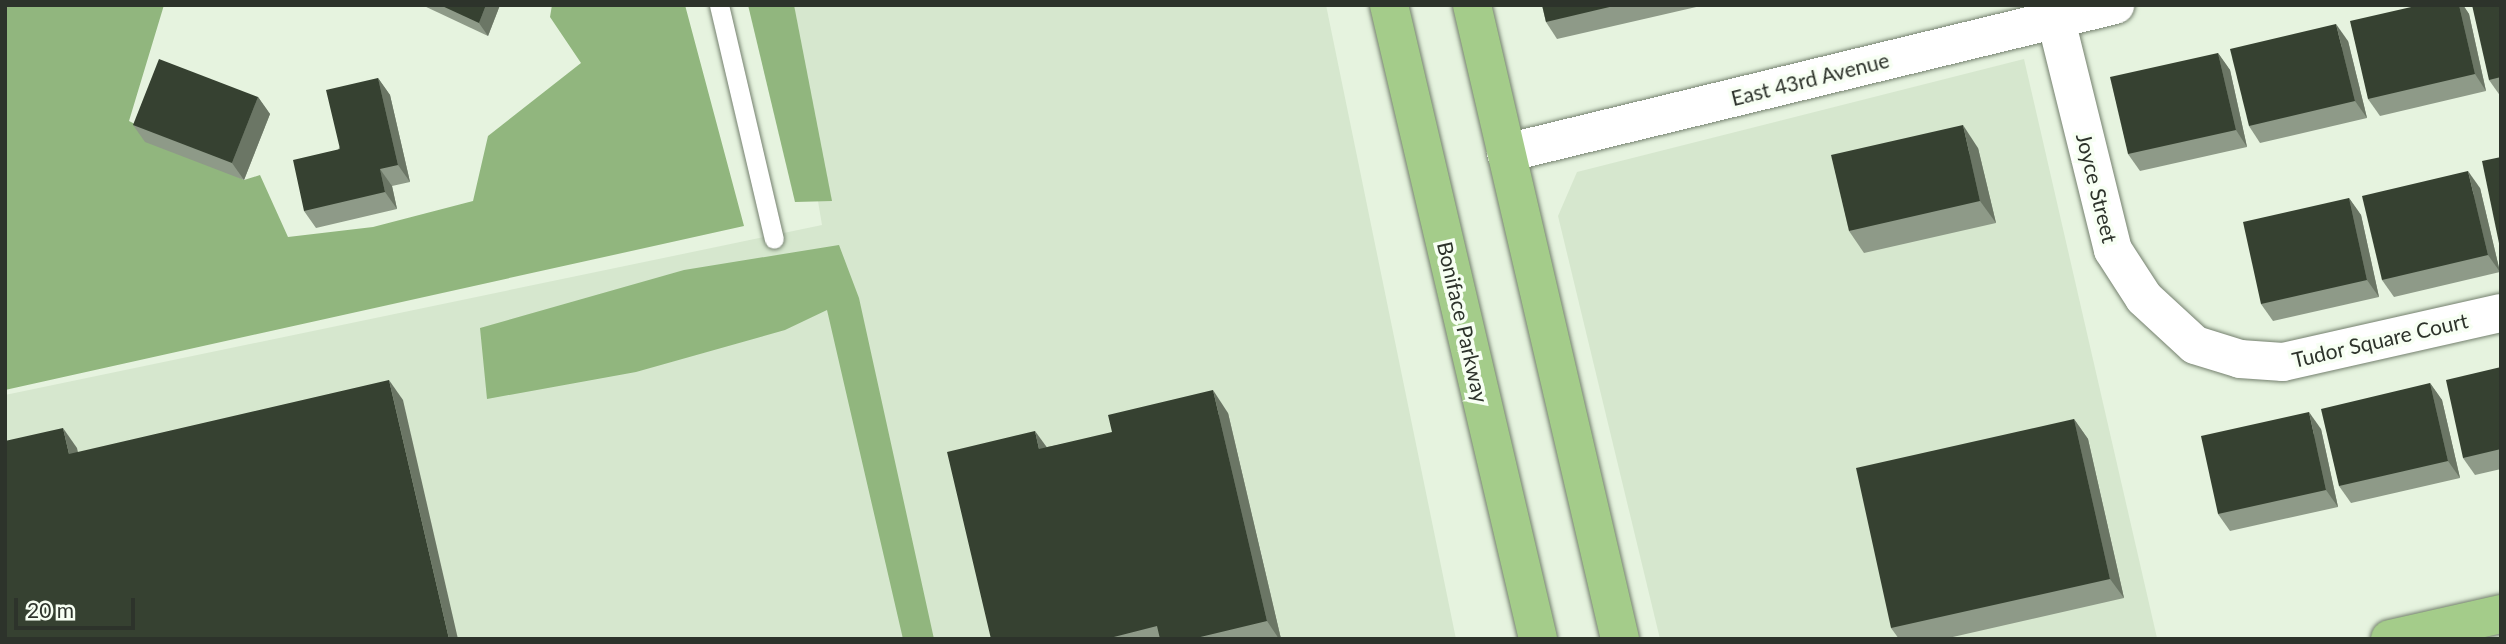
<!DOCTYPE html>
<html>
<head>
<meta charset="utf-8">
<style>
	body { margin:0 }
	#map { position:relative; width:2506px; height:644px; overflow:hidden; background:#e6f3df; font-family:Lato,sans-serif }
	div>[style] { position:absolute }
	.built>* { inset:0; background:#d6e7ce }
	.forest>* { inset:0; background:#91b67e }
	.roads { filter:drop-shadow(0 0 2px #74806e) drop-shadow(0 0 2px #74806e) }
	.lane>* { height:19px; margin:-9.5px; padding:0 9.5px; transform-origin:9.5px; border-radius:9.5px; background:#fff }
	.street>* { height:38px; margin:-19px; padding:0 19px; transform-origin:19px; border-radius:19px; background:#fff }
	.primary>* { height:38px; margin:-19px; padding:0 19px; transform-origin:19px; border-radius:19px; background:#a4cc8a }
	.wall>* { inset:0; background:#8e9a88 }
	.shaded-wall>* { inset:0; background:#6b7665 }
	.building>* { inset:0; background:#364131 }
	span { translate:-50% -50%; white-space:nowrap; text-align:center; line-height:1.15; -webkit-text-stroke:7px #f7fff3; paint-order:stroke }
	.street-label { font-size:21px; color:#2d332b }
	.frame { position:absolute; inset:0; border:7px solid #2d332b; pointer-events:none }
	.scale { position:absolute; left:14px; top:598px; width:121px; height:32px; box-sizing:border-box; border:4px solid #2d332b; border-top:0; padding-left:9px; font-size:21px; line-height:24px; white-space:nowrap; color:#2d332b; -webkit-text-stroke:5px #f7fff3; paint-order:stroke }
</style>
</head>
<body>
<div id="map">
	<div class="built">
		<div style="clip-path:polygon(785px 5px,1326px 5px,1456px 639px,5px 639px,5px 395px,822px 225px)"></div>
		<div style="clip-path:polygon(2024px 59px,2157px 638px,1660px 639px,1558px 216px,1577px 172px)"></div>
	</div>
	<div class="forest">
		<div style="clip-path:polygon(164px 5px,129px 121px,244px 180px,260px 175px,288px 237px,373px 227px,473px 201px,488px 136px,581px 63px,550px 17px,552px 5px,685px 5px,744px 226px,5px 390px,5px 6px)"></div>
		<div style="clip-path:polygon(748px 5px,794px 5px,832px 201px,795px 202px)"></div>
		<div style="clip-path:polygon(839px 245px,859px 298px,934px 639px,903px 639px,827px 310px,785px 330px,636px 372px,487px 399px,480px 328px,684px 270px)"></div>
	</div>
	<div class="roads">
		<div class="lane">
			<div style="left:719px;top:5px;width:240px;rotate:76.8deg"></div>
		</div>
		<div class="street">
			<div style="left:2056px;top:20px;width:237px;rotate:76.1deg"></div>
			<div style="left:2113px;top:250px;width:57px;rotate:57.1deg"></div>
			<div style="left:2144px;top:298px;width:69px;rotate:42.7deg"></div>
			<div style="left:2195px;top:345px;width:47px;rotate:17.3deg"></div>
			<div style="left:2240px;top:359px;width:43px;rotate:4deg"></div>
			<div style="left:2283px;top:362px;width:223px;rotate:-12.7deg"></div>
			<div style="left:1506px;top:153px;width:627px;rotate:-13.66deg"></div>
		</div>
		<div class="primary">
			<div style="left:1389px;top:5px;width:651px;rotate:76.77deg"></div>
			<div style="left:1472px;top:5px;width:651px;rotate:76.86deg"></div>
			<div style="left:2390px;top:639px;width:114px;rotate:-12.7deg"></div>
		</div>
	</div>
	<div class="wall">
		<div style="clip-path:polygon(422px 5px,500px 5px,488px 36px)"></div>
		<div style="clip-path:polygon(1542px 5px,1705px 5px,1557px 39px,1546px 22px)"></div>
		<div style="clip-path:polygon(2420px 5px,2463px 5px,2469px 14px,2486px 91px,2380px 116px,2368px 99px)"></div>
		<div style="clip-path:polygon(2501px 5px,2501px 97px,2489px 80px)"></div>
		<div style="clip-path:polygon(2348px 41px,2367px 118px,2260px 143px,2249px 126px)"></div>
		<div style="clip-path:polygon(2218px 53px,2230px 70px,2247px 147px,2140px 171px,2128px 154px)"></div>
		<div style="clip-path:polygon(378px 78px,390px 95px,410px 182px,392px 186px,397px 209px,316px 228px,304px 211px)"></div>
		<div style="clip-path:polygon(258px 97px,270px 114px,244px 180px,145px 142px,133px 125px)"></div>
		<div style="clip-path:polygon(1978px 148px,1996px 223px,1864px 253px,1849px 231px)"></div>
		<div style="clip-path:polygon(2480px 188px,2500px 272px,2394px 297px,2382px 280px)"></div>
		<div style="clip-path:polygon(2349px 198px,2361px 215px,2379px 297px,2273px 321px,2261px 304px)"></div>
		<div style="clip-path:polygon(2501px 367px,2501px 469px,2475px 475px,2463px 458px)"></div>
		<div style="clip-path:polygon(2430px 383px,2442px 400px,2460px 478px,2351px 503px,2339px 486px)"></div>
		<div style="clip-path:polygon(1228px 413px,1281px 639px,991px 639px,1047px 447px)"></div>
		<div style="clip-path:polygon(2074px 419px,2088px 439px,2124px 598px,1944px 639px,1899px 639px,1891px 628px)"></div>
		<div style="clip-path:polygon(2321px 429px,2338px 507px,2230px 531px,2218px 514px)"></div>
	</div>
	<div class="shaded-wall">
		<div style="clip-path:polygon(486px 5px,500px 5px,488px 36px,479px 23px)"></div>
		<div style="clip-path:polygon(2459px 5px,2463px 5px,2469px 14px,2486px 91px,2475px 74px)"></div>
		<div style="clip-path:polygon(2336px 24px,2348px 41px,2367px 118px,2355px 101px)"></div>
		<div style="clip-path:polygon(2218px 53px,2230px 70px,2247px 147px,2236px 130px)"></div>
		<div style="clip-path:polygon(378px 78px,390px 95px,410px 182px,398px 165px)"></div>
		<div style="clip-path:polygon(258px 97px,270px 114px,244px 180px,232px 163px)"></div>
		<div style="clip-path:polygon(1963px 125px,1978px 148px,1996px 223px,1980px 201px)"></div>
		<div style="clip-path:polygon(380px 169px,392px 186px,397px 209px,385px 192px)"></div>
		<div style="clip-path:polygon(2468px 171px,2480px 188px,2500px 272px,2488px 255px)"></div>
		<div style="clip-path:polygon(2349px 198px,2361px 215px,2379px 297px,2367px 280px)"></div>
		<div style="clip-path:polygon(389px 380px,403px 400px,458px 639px,449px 639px)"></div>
		<div style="clip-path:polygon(2430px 383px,2442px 400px,2460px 478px,2448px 461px)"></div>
		<div style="clip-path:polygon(1213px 390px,1228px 413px,1281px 639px,1279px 639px,1267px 621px)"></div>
		<div style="clip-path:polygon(2309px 412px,2321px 429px,2338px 507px,2326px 490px)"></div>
		<div style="clip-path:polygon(2074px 419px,2088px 439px,2124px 598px,2110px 579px)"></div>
		<div style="clip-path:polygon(63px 428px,77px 448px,83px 474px,69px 454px)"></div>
		<div style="clip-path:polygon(1035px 431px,1051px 453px,1039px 449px)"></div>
	</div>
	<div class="building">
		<div style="clip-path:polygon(440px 5px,486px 5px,479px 23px)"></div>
		<div style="clip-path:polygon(1542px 5px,1618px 5px,1546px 22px)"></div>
		<div style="clip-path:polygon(2420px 5px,2459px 5px,2475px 74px,2368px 99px,2350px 21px)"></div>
		<div style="clip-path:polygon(2472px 5px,2501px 5px,2501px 77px,2489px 80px)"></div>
		<div style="clip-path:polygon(2336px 24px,2355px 101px,2249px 126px,2230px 49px)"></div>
		<div style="clip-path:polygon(2218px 53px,2236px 130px,2128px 154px,2110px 77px)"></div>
		<div style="clip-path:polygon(159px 59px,258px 97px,232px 163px,133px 125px)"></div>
		<div style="clip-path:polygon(378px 78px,398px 165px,380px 169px,385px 192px,304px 211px,293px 160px,340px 149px,326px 90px)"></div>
		<div style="clip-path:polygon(1963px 125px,1980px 201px,1849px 231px,1831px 155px)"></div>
		<div style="clip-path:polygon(2501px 157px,2501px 248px,2500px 248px,2482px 161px)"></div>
		<div style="clip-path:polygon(2468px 171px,2488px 255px,2382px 280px,2362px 196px)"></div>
		<div style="clip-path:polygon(2349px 198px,2367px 280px,2261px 304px,2243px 222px)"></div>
		<div style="clip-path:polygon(2501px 367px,2501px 449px,2463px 458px,2446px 380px)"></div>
		<div style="clip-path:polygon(389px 380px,449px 639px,5px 639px,5px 441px,63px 428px,69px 454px)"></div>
		<div style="clip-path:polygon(2430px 383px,2448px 461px,2339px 486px,2321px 409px)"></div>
		<div style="clip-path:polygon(1213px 390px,1267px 621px,1192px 639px,1160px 639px,1157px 626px,1106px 639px,991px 639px,947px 452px,1035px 431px,1039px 449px,1112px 432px,1108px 415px)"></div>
		<div style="clip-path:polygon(2309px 412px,2326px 490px,2218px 514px,2201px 436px)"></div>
		<div style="clip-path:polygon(2074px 419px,2110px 579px,1891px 628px,1856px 468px)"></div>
	</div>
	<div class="street-label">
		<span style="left:1810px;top:79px;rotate:-14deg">East 43rd Avenue</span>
		<span style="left:2097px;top:188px;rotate:76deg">Joyce Street</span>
		<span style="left:1463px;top:322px;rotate:77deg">Boniface Parkway</span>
		<span style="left:2380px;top:340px;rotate:-13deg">Tudor Square Court</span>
	</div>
	<div class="frame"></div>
	<div class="scale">20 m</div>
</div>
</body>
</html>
